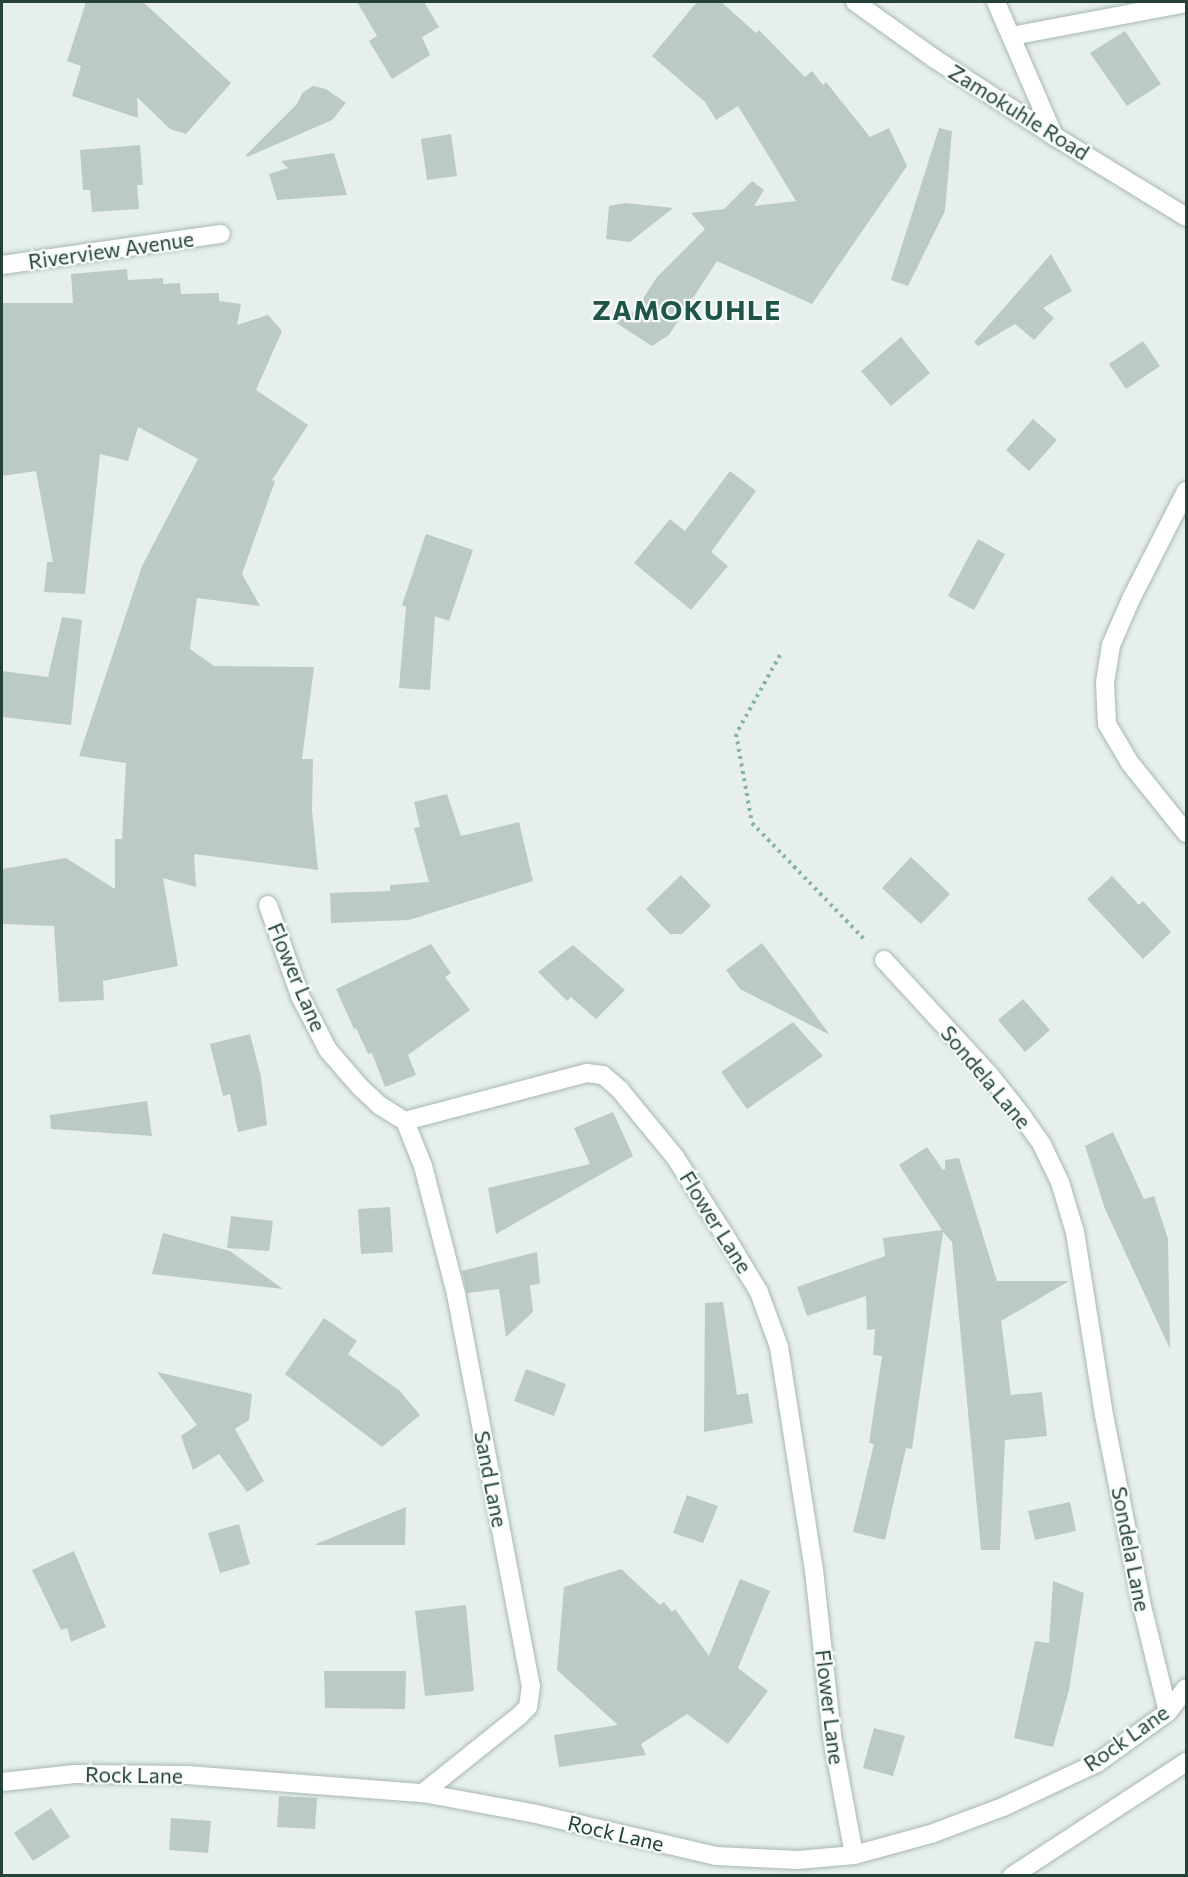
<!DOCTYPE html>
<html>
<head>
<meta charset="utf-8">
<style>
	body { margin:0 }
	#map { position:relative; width:1188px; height:1877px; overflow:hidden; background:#e6efeb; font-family:Commissioner,sans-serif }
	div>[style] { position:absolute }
	.building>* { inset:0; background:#bbcac4 }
	.path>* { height:4px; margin-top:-2px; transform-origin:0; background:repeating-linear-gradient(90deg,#86b3a5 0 3px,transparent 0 7.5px) }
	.roads { filter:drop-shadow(0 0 2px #a8b8b2) drop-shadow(0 0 2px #a8b8b2) }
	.minor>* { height:18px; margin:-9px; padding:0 9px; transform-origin:9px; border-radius:9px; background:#fff }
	span { translate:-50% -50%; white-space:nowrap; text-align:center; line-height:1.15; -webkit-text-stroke:4.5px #f7fbf9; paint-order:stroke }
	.street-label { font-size:21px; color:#24423a }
	.district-label { font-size:27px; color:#1f5548; font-weight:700; letter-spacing:1.5px }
	.frame { position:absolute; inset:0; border:3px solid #24423a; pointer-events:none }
</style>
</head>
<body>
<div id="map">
	<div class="building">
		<div style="clip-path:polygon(86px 2px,143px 2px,231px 83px,186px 134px,170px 129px,137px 97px,138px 118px,72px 96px,81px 66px,67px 61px)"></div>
		<div style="clip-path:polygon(357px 2px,424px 2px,439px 27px,422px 37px,430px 55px,392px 79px,369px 41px,377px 36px)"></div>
		<div style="clip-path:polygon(697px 2px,721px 2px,756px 33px,759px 30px,805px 77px,812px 71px,823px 85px,826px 82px,870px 137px,889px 128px,907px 166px,812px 304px,717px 261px,669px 335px,652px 346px,616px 323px,635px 311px,657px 277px,705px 229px,691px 213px,724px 209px,752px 181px,764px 190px,754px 206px,796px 201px,738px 106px,716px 120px,705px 102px,652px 56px)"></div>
		<div style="clip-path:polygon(1125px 31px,1161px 84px,1127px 106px,1090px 53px)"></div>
		<div style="clip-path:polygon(313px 86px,326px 89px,346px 103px,332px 120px,247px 157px,246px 155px,297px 104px,302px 93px)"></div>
		<div style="clip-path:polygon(939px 128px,952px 131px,945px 211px,908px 286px,891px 280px)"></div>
		<div style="clip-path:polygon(451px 134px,457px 176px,427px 180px,421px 139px)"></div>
		<div style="clip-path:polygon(140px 145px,143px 185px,137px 185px,139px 209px,92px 212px,90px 190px,83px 190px,80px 150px)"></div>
		<div style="clip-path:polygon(334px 153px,347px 195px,277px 200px,269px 174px,288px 168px,281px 161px)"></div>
		<div style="clip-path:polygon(625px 203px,673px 208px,630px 242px,606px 239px,609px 206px)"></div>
		<div style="clip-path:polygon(1051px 254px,1072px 291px,1043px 308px,1054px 318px,1034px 340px,1015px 324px,978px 346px,974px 342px)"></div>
		<div style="clip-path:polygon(127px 269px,128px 280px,163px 278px,163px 284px,180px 283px,181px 294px,219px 293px,219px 301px,241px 304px,237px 325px,268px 315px,282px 331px,256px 390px,308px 425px,272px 480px,275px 481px,242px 574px,260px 606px,197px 598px,190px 649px,214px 666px,314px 667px,302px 759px,313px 759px,312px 810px,318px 870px,194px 854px,196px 887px,163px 878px,178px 966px,103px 981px,104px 1000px,59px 1002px,54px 926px,2px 924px,2px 869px,66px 858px,115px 889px,115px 839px,122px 839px,126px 763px,79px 756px,142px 566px,198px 459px,138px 427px,128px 461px,100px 454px,85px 594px,44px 592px,47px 562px,53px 562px,36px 471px,2px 476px,2px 303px,73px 303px,71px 274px)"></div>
		<div style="clip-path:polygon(901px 337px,930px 373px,891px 406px,861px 371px)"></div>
		<div style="clip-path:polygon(1143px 341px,1160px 366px,1126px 389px,1109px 364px)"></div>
		<div style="clip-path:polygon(1033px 419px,1057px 440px,1029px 471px,1006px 450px)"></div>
		<div style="clip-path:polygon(730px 471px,756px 491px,711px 552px,728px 566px,691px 610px,634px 563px,670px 519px,685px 531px)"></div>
		<div style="clip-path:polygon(426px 534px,473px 550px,449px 621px,435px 616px,430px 690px,399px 688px,406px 607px,402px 605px)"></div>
		<div style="clip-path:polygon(978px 539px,1005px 554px,974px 610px,948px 596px)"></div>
		<div style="clip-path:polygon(62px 617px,82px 620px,71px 725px,2px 717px,2px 671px,48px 677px)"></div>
		<div style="clip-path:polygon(447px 794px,461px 836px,519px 822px,533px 881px,409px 920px,331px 923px,330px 893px,390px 891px,390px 885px,429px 882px,414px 828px,420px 827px,414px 802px)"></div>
		<div style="clip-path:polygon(911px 857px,950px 894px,921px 924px,882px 888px)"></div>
		<div style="clip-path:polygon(681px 875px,711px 906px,682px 934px,670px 934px,646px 909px)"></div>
		<div style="clip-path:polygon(1112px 876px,1139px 905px,1143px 901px,1171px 932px,1143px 959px,1087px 899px)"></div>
		<div style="clip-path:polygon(762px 943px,830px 1035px,740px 989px,726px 970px)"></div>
		<div style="clip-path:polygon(431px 944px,451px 973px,445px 977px,470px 1010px,408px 1055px,416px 1075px,385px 1087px,372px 1053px,368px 1054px,356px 1028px,354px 1029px,336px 989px)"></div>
		<div style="clip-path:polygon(573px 945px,625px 990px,596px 1019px,571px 997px,567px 1001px,538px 972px)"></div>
		<div style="clip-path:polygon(1023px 999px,1050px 1030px,1025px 1052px,998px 1020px)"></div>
		<div style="clip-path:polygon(793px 1022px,823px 1056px,747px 1109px,721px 1072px)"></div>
		<div style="clip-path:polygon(250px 1034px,261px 1077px,267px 1125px,238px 1132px,230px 1094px,223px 1096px,210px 1044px)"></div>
		<div style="clip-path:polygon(147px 1101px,152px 1136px,51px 1129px,50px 1115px)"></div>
		<div style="clip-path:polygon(613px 1112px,633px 1156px,496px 1234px,488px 1188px,590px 1164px,574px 1128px)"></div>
		<div style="clip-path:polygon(1113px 1132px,1144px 1199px,1154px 1196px,1168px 1239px,1170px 1349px,1105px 1209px,1085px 1146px)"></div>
		<div style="clip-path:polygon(927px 1147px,943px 1170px,945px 1169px,945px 1160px,959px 1158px,997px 1281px,1069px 1281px,1001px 1321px,1011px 1395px,1042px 1392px,1047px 1436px,1005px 1440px,1000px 1550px,981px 1550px,952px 1242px,943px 1232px,912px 1449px,906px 1448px,885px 1540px,853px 1532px,874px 1444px,869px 1443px,882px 1356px,873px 1355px,875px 1329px,867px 1330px,866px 1296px,807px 1316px,797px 1287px,885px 1256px,883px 1238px,942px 1230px,899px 1165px)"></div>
		<div style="clip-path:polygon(390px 1207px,393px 1252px,361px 1254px,358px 1209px)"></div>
		<div style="clip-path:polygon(231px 1216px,273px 1221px,269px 1251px,227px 1248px)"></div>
		<div style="clip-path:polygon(163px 1233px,230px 1251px,283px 1289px,152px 1274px)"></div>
		<div style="clip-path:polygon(537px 1252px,540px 1284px,530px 1285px,533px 1312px,506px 1337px,499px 1289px,467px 1293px,462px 1271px)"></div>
		<div style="clip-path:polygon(723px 1302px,737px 1395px,748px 1393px,753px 1423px,704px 1432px,705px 1303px)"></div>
		<div style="clip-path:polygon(324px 1318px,357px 1341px,348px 1354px,400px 1391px,420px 1415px,382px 1447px,285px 1374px)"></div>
		<div style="clip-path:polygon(526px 1369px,566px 1384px,554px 1416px,514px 1401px)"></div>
		<div style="clip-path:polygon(157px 1372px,252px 1394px,249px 1420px,235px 1429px,264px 1481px,247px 1492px,219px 1454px,193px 1470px,181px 1436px,197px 1425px)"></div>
		<div style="clip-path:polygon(687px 1495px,718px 1506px,703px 1543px,673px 1533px)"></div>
		<div style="clip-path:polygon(1070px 1502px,1076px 1531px,1035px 1540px,1028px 1511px)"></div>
		<div style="clip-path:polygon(406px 1507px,405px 1545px,316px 1545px,316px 1544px)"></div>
		<div style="clip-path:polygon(239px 1524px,250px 1564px,220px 1573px,208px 1533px)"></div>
		<div style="clip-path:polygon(74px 1551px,106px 1627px,71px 1642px,67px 1628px,61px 1630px,32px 1570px)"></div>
		<div style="clip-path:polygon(621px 1569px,660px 1605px,664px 1602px,672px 1612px,675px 1609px,709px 1656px,740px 1579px,770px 1591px,738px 1668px,768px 1691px,728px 1744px,687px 1714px,641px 1744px,646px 1755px,559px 1767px,554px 1735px,618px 1725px,557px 1670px,564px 1587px)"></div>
		<div style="clip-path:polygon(1053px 1581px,1084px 1593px,1069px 1690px,1053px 1747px,1014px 1738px,1035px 1641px,1049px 1643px)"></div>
		<div style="clip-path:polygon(466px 1605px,474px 1691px,425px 1696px,415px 1611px)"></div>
		<div style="clip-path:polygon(324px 1671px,406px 1671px,405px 1709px,325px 1708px)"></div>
		<div style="clip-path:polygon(874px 1728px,905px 1736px,893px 1776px,863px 1768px)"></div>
		<div style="clip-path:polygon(279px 1796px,317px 1798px,315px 1829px,277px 1827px)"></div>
		<div style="clip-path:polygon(51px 1808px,70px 1837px,33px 1861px,14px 1833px)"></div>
		<div style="clip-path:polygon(171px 1818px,211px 1821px,208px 1853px,169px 1850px)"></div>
	</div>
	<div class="path">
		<div style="left:780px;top:655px;width:90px;rotate:119.1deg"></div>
		<div style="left:736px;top:734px;width:90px;rotate:79.8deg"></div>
		<div style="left:752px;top:823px;width:163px;rotate:46deg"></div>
	</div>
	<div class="roads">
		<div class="minor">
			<div style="left:855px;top:2px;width:98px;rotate:35.5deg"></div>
			<div style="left:935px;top:59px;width:142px;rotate:32.9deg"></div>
			<div style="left:1054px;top:136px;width:155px;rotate:31.5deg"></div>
			<div style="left:996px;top:2px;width:146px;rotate:66.6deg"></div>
			<div style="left:1012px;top:36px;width:177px;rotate:-10.7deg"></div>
			<div style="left:2px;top:265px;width:221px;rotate:-8.1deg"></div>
			<div style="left:1186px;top:491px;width:121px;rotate:117deg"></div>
			<div style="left:1131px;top:599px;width:50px;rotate:113.5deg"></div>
			<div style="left:1111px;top:645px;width:37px;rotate:99deg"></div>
			<div style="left:1105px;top:682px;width:42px;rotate:87.3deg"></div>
			<div style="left:1107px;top:724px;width:45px;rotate:59.5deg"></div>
			<div style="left:1130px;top:763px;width:90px;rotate:51.3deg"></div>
			<div style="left:268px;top:905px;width:96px;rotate:70.6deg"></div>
			<div style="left:300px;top:996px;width:61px;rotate:62.6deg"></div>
			<div style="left:328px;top:1050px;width:49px;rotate:49.1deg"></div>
			<div style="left:360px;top:1087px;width:26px;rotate:43deg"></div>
			<div style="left:379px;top:1105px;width:31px;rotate:32deg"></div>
			<div style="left:405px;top:1121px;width:188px;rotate:-14.8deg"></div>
			<div style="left:587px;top:1073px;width:16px;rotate:7deg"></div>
			<div style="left:603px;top:1075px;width:23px;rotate:41deg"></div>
			<div style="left:620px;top:1090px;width:87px;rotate:50.6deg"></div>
			<div style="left:675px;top:1157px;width:97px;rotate:57.6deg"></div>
			<div style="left:727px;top:1239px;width:62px;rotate:58.9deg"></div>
			<div style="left:759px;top:1292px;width:59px;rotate:70deg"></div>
			<div style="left:779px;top:1347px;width:226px;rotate:81.1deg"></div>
			<div style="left:814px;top:1570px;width:167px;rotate:83.8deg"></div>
			<div style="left:832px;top:1736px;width:121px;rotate:79.5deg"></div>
			<div style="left:884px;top:960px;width:155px;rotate:47.4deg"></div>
			<div style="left:989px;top:1074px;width:53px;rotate:51.8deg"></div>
			<div style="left:1022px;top:1116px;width:35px;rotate:55deg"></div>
			<div style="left:1042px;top:1145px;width:41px;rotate:64.1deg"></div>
			<div style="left:1060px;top:1182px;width:52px;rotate:73.3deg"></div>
			<div style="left:1075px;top:1232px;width:185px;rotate:81deg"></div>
			<div style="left:1104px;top:1415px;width:191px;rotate:78.8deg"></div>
			<div style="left:1141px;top:1602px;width:113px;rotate:76.2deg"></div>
			<div style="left:405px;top:1121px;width:48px;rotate:68.2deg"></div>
			<div style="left:423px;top:1166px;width:132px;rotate:75.5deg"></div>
			<div style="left:456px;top:1294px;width:399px;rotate:79.2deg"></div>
			<div style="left:531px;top:1686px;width:21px;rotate:98deg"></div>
			<div style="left:528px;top:1707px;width:13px;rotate:135deg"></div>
			<div style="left:519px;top:1716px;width:123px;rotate:141.3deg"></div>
			<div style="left:2px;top:1782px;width:73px;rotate:-6.3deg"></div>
			<div style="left:75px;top:1774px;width:112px;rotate:0.5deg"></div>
			<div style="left:187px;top:1775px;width:237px;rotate:4.4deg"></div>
			<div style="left:423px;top:1793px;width:115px;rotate:10.5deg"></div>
			<div style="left:536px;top:1814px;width:185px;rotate:13.1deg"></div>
			<div style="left:716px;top:1856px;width:82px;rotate:2.8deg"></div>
			<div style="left:798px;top:1860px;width:56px;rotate:-5.1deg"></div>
			<div style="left:854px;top:1855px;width:80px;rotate:-15.3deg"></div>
			<div style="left:931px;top:1834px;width:77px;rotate:-20.6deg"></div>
			<div style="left:1003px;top:1807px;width:104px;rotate:-25.1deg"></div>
			<div style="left:1097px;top:1763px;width:87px;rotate:-35.7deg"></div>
			<div style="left:1168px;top:1712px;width:30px;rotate:-53deg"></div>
			<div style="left:1012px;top:1876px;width:208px;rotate:-33.2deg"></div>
		</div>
	</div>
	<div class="street-label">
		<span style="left:1019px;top:112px;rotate:32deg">Zamokuhle Road</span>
		<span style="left:111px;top:250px;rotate:-8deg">Riverview Avenue</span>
		<span style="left:297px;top:977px;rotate:67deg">Flower Lane</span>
		<span style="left:986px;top:1077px;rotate:50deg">Sondela Lane</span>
		<span style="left:716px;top:1222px;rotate:58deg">Flower Lane</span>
		<span style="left:491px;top:1479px;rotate:79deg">Sand Lane</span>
		<span style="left:1131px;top:1549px;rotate:79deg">Sondela Lane</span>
		<span style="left:830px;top:1707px;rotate:83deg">Flower Lane</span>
		<span style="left:1126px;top:1738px;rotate:-35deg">Rock Lane</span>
		<span style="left:134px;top:1775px;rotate:1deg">Rock Lane</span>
		<span style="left:616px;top:1833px;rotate:13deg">Rock Lane</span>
	</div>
	<div class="district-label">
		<span style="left:687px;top:310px">ZAMOKUHLE</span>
	</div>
	<div class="frame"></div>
</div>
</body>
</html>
